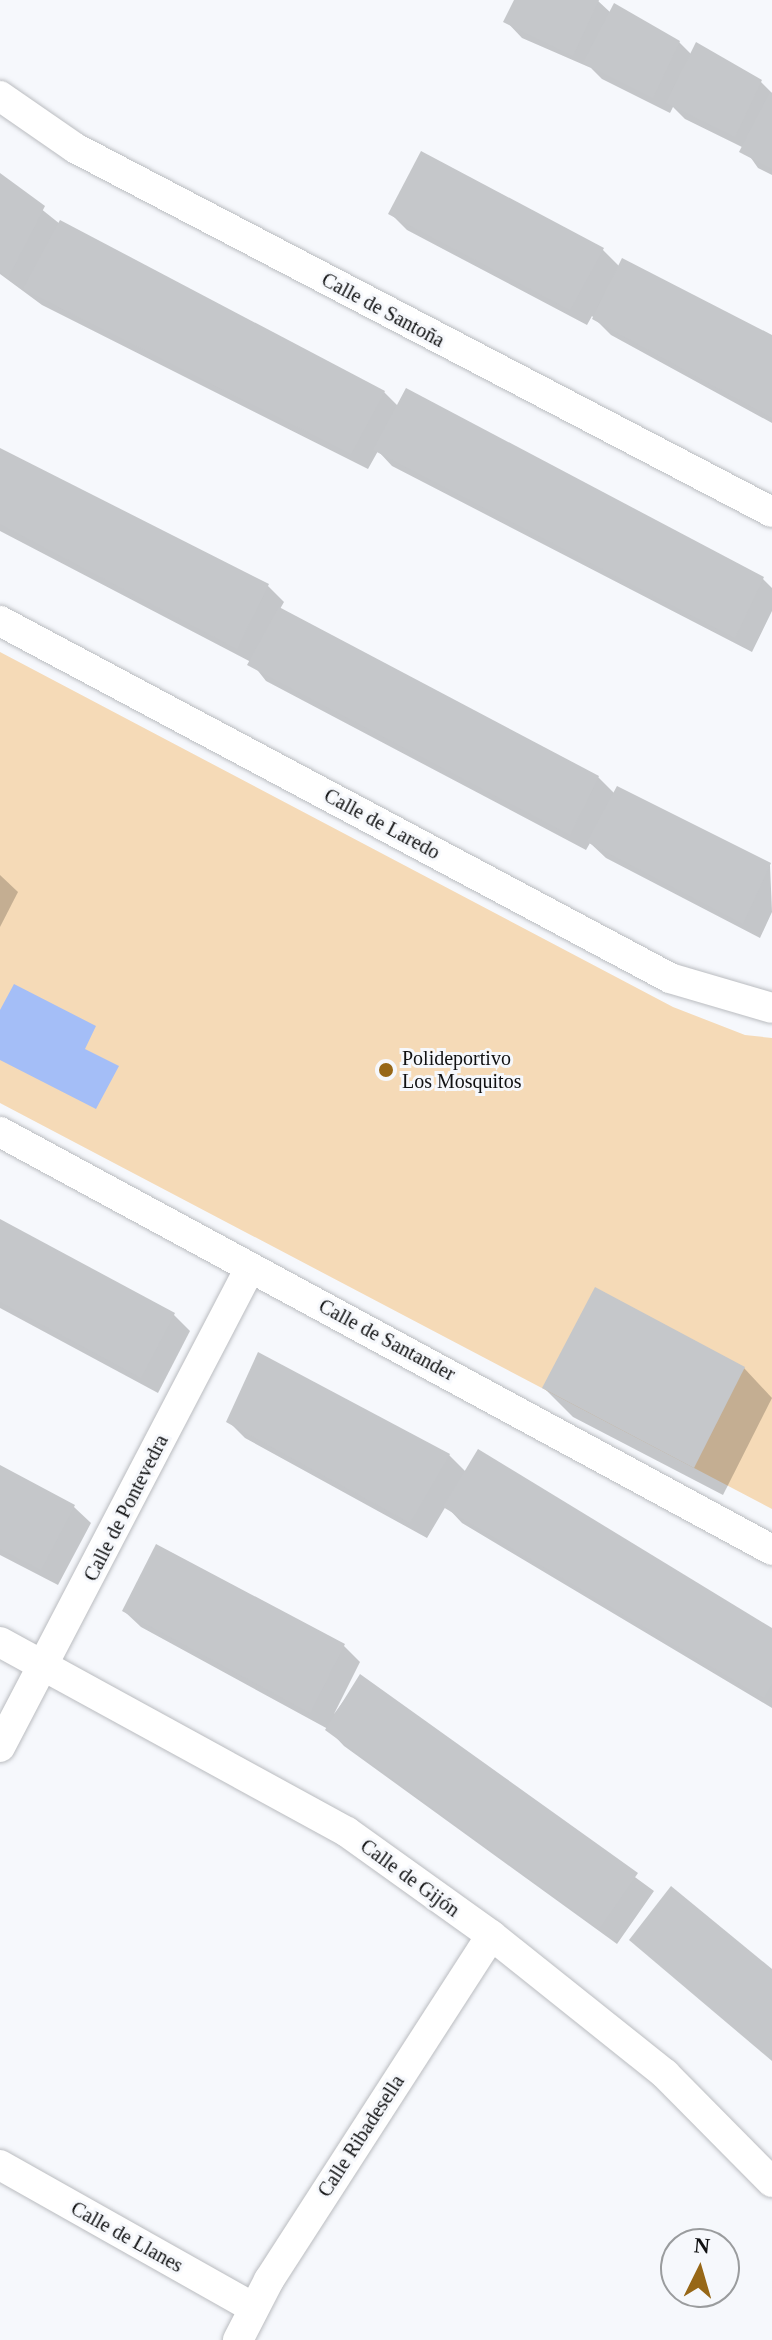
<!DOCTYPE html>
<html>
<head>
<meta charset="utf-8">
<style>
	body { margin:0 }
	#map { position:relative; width:772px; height:2340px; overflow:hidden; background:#f6f8fc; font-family:"Times New Roman",serif }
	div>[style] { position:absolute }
	.green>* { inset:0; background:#f5dab7 }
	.water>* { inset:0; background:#a4bef7 }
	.shadow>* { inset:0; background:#0003 }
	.building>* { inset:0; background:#c5c7ca }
	.roads { filter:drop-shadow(0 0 2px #babcc0) drop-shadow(0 0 2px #babcc0) }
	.minor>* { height:30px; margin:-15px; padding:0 15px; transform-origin:15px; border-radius:15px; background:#fff }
	.dots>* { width:22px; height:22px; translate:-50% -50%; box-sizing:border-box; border:4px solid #f6f8fc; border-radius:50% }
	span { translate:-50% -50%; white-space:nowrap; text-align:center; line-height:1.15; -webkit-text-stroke:6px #f6f8fc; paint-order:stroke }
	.street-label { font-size:20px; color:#101112 }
	.poi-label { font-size:20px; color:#101112 }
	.left { translate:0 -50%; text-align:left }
	.north { position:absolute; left:660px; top:2228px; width:80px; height:80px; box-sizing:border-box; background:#f6f8fc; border:2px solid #9a9c9e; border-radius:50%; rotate:5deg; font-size:22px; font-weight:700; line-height:32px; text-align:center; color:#101112 }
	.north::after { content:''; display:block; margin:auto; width:28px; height:36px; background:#976717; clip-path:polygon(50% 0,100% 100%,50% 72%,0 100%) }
</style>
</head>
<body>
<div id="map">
	<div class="green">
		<div style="clip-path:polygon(0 652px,673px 1007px,745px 1035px,772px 1038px,772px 1509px,0 1103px)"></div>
	</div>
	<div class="water">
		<div style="clip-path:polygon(14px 984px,96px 1026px,85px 1049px,119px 1066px,96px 1109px,0 1060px,0 1010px)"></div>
	</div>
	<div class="shadow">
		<div style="clip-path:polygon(516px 0,597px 0,611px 13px,679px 42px,692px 55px,761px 82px,772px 93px,772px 175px,758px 168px,744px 148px,685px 119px,673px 107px,670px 113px,602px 79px,591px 68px,522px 38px,506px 21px)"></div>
		<div style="clip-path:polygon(422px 154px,603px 250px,620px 267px,772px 337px,772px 423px,611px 335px,592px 316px,587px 325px,407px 230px,391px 214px)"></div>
		<div style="clip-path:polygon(0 176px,60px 224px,384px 392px,399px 407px,763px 579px,772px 588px,772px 611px,752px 652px,392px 466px,378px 451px,368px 469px,42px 305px,0 274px)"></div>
		<div style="clip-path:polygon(0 450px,268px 586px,284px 602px,280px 609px,598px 777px,615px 794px,770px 865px,772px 912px,760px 938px,606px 858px,590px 843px,586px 850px,266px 681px,251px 662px,0 531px)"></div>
		<div style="clip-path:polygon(0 875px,18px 892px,0 927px)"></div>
		<div style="clip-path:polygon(0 1222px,174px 1315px,190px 1331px,158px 1393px,0 1308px)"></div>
		<div style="clip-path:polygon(744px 1368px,772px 1398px,723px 1495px,573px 1417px,544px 1388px)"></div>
		<div style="clip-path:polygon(229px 1422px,449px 1455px,466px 1472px,772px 1630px,772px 1708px,462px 1523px,446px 1506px,427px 1538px,245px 1438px)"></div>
		<div style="clip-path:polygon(0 1467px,74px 1507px,91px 1523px,58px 1585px,0 1555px)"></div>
		<div style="clip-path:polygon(124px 1611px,344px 1646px,360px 1662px,334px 1714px,361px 1677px,654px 1891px,617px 1944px,344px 1746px,328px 1729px,141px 1627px)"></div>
	</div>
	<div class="building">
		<div style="clip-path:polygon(514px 0,599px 0,573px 56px,503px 22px)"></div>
		<div style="clip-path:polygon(614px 3px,680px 41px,653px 98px,583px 63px)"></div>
		<div style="clip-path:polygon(696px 42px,762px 80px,735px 137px,666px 103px)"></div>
		<div style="clip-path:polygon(770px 92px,772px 93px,772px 169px,739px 152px)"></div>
		<div style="clip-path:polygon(421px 151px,604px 248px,570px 310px,388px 214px)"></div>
		<div style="clip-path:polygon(0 173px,45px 206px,8px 278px,0 272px)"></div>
		<div style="clip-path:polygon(60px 220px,385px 391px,351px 454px,23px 289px)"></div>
		<div style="clip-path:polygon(622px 258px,772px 335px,772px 418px,592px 319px)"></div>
		<div style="clip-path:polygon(406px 388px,764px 577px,735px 638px,373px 450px)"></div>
		<div style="clip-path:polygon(0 448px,269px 584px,237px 649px,0 524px)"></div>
		<div style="clip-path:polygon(279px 607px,599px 776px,570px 835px,247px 665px)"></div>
		<div style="clip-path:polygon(617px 786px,771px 863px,743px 924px,587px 842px)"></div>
		<div style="clip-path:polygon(0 1219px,175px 1313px,141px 1378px,0 1302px)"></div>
		<div style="clip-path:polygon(595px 1287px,745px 1367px,694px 1468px,542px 1388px)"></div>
		<div style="clip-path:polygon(258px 1352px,450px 1454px,410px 1523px,226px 1422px)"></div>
		<div style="clip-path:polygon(478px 1449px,772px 1628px,772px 1684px,764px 1698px,443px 1507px)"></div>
		<div style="clip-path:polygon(0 1465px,75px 1505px,41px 1570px,0 1549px)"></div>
		<div style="clip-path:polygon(156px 1544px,345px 1644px,310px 1713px,122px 1611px)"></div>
		<div style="clip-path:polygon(360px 1674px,638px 1873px,599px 1929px,325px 1730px)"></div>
		<div style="clip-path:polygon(671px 1886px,772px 1969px,772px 2061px,629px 1940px)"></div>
	</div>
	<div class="roads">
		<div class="minor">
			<div style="left:0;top:96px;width:91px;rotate:34.7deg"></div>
			<div style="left:75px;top:148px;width:786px;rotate:27.58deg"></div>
			<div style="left:0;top:621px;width:759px;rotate:28.05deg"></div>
			<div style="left:670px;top:978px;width:106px;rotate:16.4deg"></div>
			<div style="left:0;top:1132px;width:878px;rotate:28.43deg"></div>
			<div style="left:0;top:1642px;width:396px;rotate:28.7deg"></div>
			<div style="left:347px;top:1832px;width:177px;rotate:35.6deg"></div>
			<div style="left:491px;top:1935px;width:223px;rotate:38.6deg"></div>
			<div style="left:665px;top:2074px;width:152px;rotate:45.3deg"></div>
			<div style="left:0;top:1747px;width:540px;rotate:-62.44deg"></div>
			<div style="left:0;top:2165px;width:291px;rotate:29.4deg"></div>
			<div style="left:238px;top:2340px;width:68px;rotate:-62.7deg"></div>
			<div style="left:269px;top:2280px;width:410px;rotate:-57.2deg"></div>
		</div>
	</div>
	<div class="dots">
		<div style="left:386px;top:1070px;background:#976717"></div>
	</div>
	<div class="street-label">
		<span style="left:383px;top:310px;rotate:28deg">Calle de Santoña</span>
		<span style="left:382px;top:824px;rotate:28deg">Calle de Laredo</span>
		<span style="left:387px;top:1340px;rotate:28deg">Calle de Santander</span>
		<span style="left:126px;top:1508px;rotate:-63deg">Calle de Pontevedra</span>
		<span style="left:410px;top:1878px;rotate:36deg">Calle de Gijón</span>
		<span style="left:361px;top:2136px;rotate:-57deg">Calle Ribadesella</span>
		<span style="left:127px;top:2237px;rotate:29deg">Calle de Llanes</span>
	</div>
	<div class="poi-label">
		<span class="left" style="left:402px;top:1070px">Polideportivo<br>Los Mosquitos</span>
	</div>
	<div class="north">N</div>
</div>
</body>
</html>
